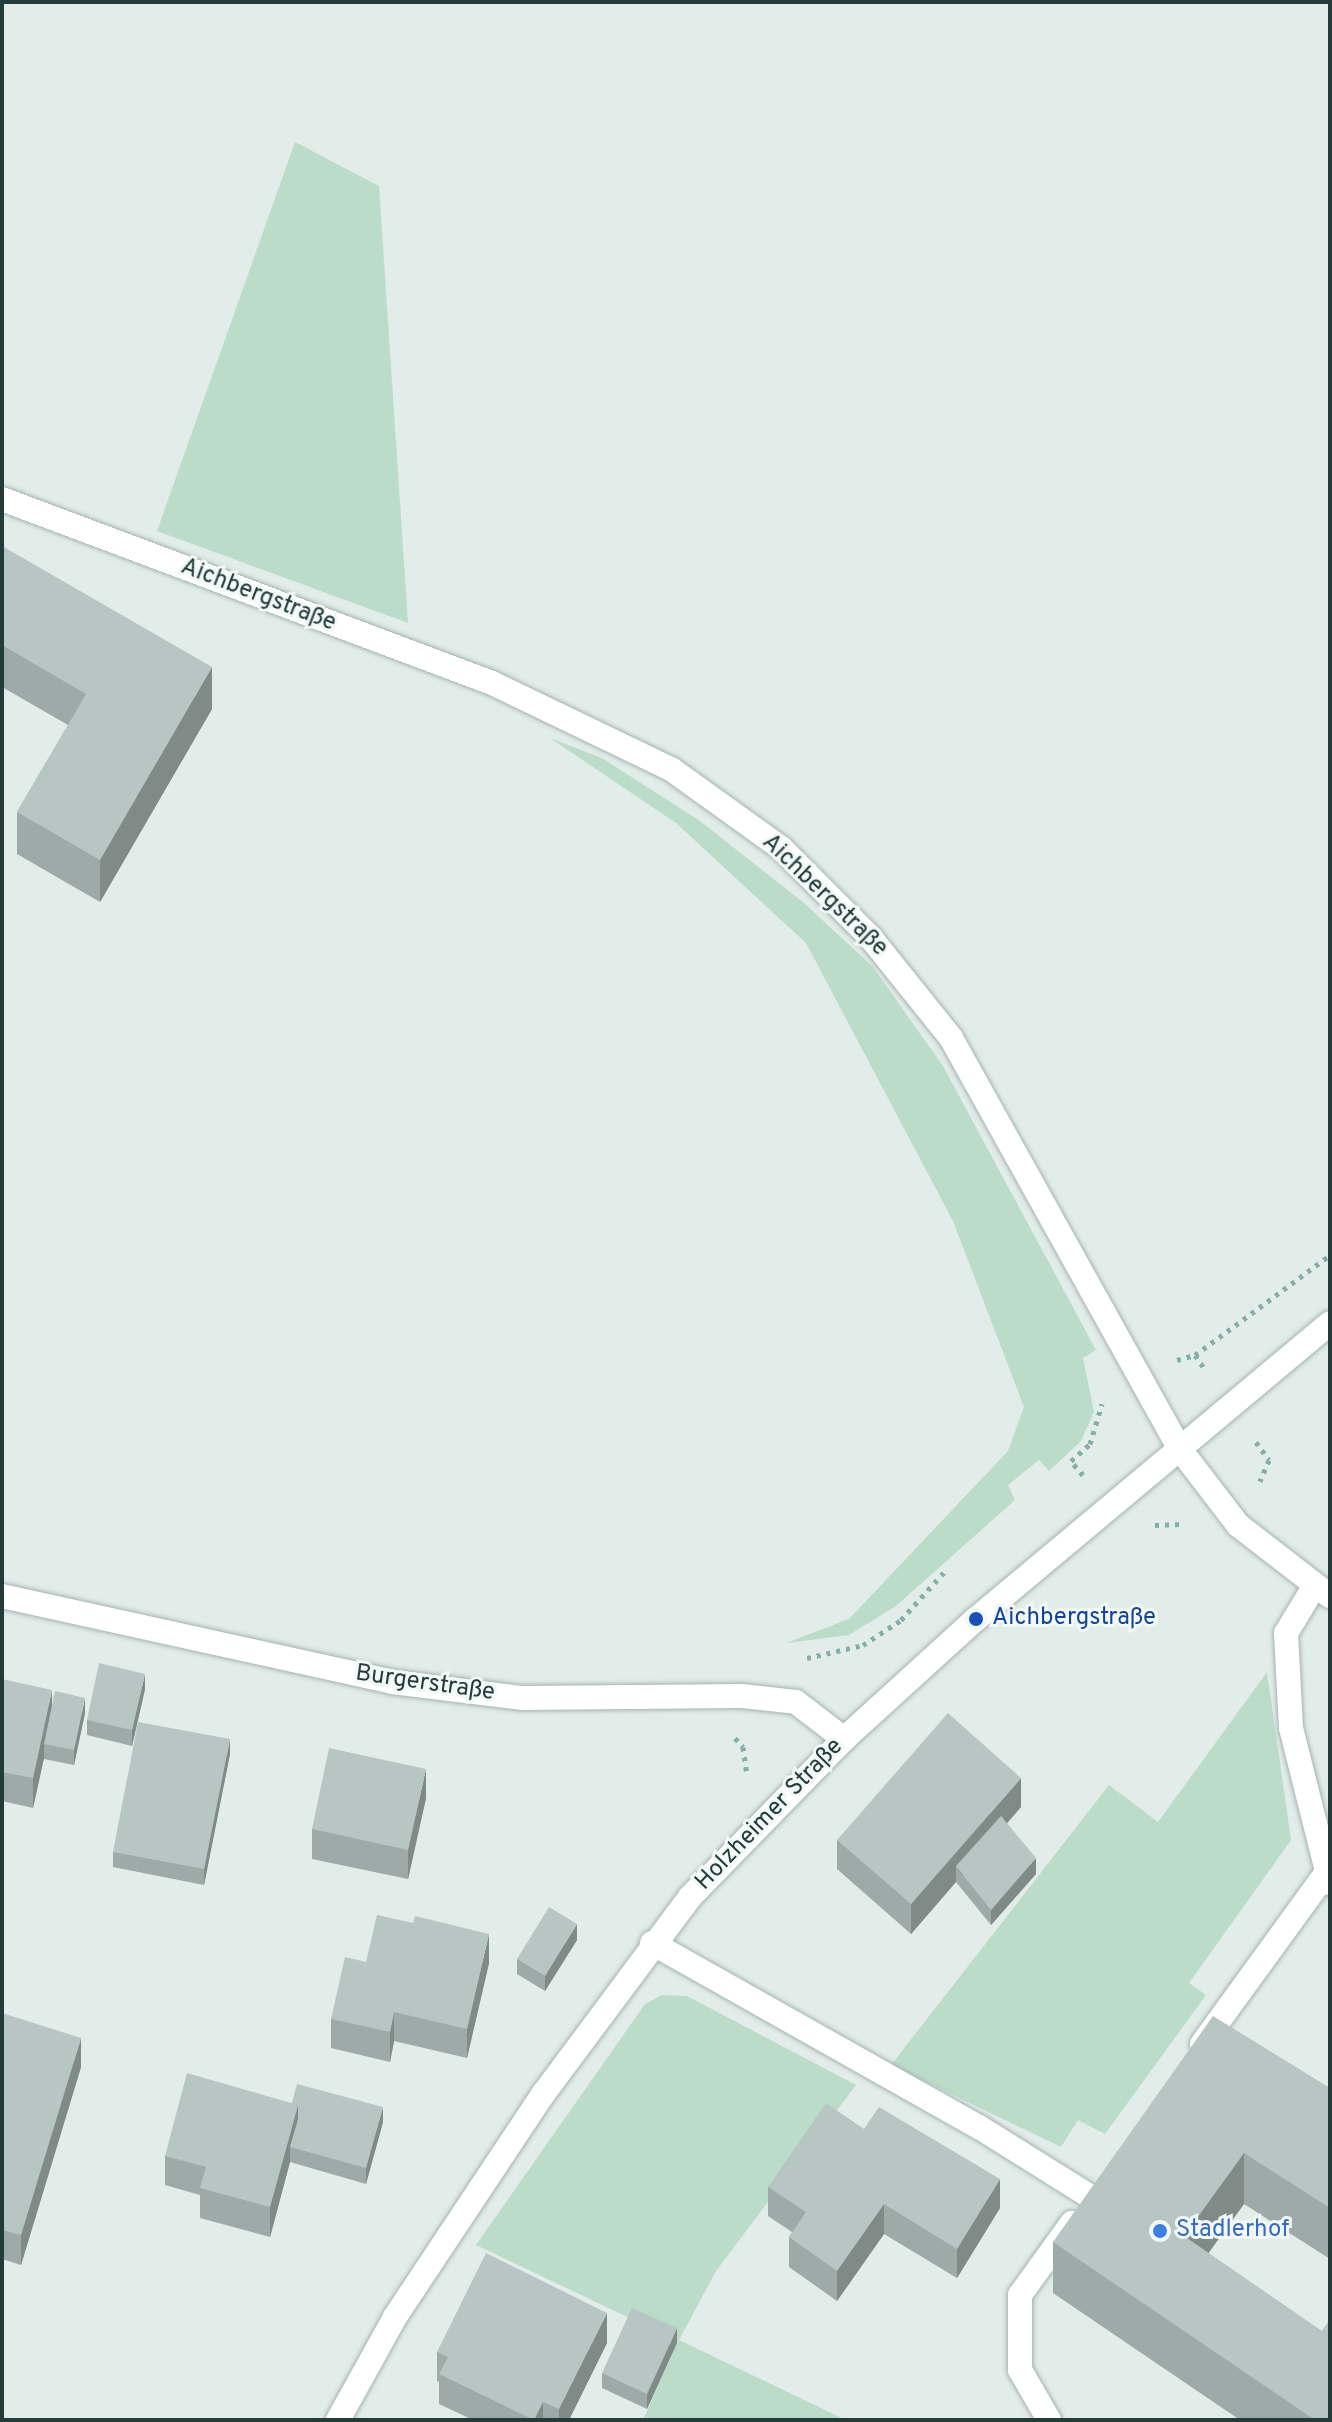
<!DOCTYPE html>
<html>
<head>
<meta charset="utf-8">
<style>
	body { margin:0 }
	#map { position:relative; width:1332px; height:2422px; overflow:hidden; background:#e2ece9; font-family:Overpass,sans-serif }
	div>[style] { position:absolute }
	.green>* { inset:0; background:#bcdcca }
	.path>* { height:5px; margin-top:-2.5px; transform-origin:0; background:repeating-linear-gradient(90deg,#84aea8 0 4px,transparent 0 10px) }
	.roads { filter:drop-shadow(0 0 2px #a5b4b1) drop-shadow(0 0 2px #a5b4b1) }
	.minor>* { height:24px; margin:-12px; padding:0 12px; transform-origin:12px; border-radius:12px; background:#fff }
	.wall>* { inset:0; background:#9daaa8 }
	.shaded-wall>* { inset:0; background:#808b88 }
	.building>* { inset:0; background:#b7c6c3 }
	.dots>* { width:22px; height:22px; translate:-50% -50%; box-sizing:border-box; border:4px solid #f2f8f6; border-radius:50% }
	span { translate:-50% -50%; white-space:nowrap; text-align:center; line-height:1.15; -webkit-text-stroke:6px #f2f8f6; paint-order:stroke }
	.street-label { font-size:24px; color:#233c3a }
	.transit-label { font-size:24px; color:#164399 }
	.left { translate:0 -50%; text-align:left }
	.shop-label { font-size:24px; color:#366cbe }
	.frame { position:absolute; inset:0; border:4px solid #233c3a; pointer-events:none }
</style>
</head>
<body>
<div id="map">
	<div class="green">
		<div style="clip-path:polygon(295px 142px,379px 186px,408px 623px,157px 531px)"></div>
		<div style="clip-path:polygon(550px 738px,602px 758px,700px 821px,804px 903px,873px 967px,943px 1066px,1096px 1350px,1083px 1358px,1094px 1412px,1081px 1441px,1049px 1471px,1039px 1460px,1008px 1485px,1015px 1500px,896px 1606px,849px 1635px,786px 1643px,849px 1619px,1008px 1451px,1024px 1407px,953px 1221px,806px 943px,676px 823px)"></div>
		<div style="clip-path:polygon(1267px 1672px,1291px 1840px,1189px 1983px,1206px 1995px,1105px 2134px,1078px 2120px,1061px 2147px,891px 2065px,1109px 1785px,1158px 1822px)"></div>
		<div style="clip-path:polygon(662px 1995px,687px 1996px,856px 2085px,716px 2271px,679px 2340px,846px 2420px,643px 2420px,678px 2341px,476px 2245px,645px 2004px)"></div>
	</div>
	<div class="path">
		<div style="left:1195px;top:1355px;width:19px;rotate:55deg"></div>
		<div style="left:1177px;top:1360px;width:19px;rotate:-16deg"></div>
		<div style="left:1195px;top:1355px;width:168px;rotate:-36.5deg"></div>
		<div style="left:1256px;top:1442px;width:22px;rotate:54deg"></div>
		<div style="left:1269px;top:1460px;width:23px;rotate:113deg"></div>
		<div style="left:1083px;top:1475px;width:18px;rotate:-131deg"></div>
		<div style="left:1071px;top:1461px;width:25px;rotate:-42deg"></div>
		<div style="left:1090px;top:1444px;width:42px;rotate:-73.3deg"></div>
		<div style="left:1155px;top:1525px;width:26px;rotate:-2deg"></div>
		<div style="left:807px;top:1658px;width:57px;rotate:-13.1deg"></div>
		<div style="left:863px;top:1645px;width:45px;rotate:-33.3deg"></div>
		<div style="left:901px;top:1620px;width:67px;rotate:-48deg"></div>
		<div style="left:735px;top:1738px;width:12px;rotate:48deg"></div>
		<div style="left:743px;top:1747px;width:29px;rotate:82deg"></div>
	</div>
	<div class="roads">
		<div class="minor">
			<div style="left:2px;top:499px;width:523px;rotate:20.58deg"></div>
			<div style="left:492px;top:683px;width:199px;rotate:25.7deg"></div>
			<div style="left:671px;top:769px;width:135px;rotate:35.7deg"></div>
			<div style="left:781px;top:848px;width:127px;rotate:45deg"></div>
			<div style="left:871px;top:938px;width:128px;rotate:51.3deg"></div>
			<div style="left:951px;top:1038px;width:469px;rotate:60.9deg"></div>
			<div style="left:1179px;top:1448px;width:97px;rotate:52.5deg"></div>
			<div style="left:1238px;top:1525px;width:116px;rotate:37.7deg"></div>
			<div style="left:1314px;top:1587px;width:54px;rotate:121.3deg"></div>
			<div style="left:1286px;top:1633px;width:95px;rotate:87deg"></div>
			<div style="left:1291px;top:1728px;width:160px;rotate:75.9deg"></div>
			<div style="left:2px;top:1596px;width:399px;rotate:12.4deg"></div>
			<div style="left:392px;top:1682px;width:132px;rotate:7deg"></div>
			<div style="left:523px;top:1698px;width:219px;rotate:-0.5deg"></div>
			<div style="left:742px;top:1696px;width:54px;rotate:6.3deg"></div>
			<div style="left:796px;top:1702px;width:61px;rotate:37.6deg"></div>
			<div style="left:652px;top:1943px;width:375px;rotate:29.4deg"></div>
			<div style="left:979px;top:2127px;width:132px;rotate:32deg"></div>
			<div style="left:1202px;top:2044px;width:209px;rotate:-54deg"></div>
			<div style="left:338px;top:2420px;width:118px;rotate:-61deg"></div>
			<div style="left:395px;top:2317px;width:269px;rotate:-56.4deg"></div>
			<div style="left:544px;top:2093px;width:244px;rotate:-53.3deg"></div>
			<div style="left:690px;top:1897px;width:221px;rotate:-45.7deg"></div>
			<div style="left:844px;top:1739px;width:178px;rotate:-42.3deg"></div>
			<div style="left:976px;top:1619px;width:461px;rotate:-39.9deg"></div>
			<div style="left:1049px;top:2420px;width:58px;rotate:-120.1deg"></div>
			<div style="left:1020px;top:2370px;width:75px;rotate:-90deg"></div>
			<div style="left:1020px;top:2295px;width:89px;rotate:-54.2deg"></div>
		</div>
	</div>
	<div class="wall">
		<div style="clip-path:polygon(2px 546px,212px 709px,100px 902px,17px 854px,17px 812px,68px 725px,2px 687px)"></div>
		<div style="clip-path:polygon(2px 1679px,52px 1706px,85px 1713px,74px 1765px,44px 1759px,44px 1758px,33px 1808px,2px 1801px)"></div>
		<div style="clip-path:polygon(145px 1689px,132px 1746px,87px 1735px,87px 1720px)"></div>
		<div style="clip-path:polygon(230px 1754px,204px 1885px,113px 1867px,113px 1852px)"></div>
		<div style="clip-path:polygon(426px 1798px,408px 1879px,312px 1859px,312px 1829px)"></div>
		<div style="clip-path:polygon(1021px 1807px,1007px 1823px,1036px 1874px,991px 1925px,956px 1882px,911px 1934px,837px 1869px,837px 1840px)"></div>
		<div style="clip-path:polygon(577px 1940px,545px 1991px,517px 1974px,517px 1959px)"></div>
		<div style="clip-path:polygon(366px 1962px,489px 1963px,467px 2058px,394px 2041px,390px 2062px,331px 2048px,331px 2019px)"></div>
		<div style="clip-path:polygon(2px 2013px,81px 2067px,21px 2265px,2px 2259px)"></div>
		<div style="clip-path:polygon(1330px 2088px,1330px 2259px,1244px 2204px,1208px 2253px,1330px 2420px,1240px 2420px,1053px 2293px,1053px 2242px)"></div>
		<div style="clip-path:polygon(292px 2103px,383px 2122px,366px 2184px,290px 2162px,270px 2237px,200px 2218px,200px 2195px,165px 2185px,165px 2156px)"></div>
		<div style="clip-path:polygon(864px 2129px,1000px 2208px,957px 2278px,884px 2234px,837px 2301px,789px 2267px,789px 2237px,792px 2232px,768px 2216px,768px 2187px)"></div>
		<div style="clip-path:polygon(607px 2343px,569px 2420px,473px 2420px,439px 2404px,439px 2382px,437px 2381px,437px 2352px)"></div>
		<div style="clip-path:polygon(677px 2343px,647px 2409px,602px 2388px,602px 2373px)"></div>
	</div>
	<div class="shaded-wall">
		<div style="clip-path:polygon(212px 667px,212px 709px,100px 902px,100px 860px)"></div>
		<div style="clip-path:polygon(145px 1674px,145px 1689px,132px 1746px,132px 1730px)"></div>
		<div style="clip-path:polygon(52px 1690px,52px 1719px,44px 1744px,44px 1758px,33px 1808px,33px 1778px)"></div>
		<div style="clip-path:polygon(85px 1698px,85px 1713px,74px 1765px,74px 1750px)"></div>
		<div style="clip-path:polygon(230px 1739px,230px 1754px,204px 1885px,204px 1869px)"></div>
		<div style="clip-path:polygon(426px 1769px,426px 1798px,408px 1879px,408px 1850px)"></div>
		<div style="clip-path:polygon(1021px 1778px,1021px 1807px,962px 1875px,956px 1866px,956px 1882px,911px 1934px,911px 1904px)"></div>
		<div style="clip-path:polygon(1036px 1858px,1036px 1874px,991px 1925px,991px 1910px)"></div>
		<div style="clip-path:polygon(577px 1924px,577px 1940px,545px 1991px,545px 1976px)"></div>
		<div style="clip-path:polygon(489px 1934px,489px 1963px,467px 2058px,467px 2029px)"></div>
		<div style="clip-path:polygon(394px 2012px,394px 2041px,390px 2062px,390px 2032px)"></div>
		<div style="clip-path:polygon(81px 2038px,81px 2067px,21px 2265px,21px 2235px)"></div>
		<div style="clip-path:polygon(298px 2105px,298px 2134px,290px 2147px,290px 2162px,270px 2237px,270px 2207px)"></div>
		<div style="clip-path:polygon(383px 2107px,383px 2122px,366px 2184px,366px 2168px)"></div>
		<div style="clip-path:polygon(1244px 2153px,1244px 2204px,1184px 2287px,1184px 2236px)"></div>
		<div style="clip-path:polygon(1000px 2179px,1000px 2208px,957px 2278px,957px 2249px)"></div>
		<div style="clip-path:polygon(884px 2204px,884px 2234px,837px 2301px,837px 2271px)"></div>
		<div style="clip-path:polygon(607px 2313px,607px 2343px,569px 2420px,559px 2420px,559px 2409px)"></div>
		<div style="clip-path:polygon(677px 2328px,677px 2343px,647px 2409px,647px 2394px)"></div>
		<div style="clip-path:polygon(543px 2402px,543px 2420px,534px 2420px)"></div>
	</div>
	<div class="building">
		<div style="clip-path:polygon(2px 546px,212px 667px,100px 860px,17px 812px,86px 694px,2px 645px)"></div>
		<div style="clip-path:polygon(99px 1663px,145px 1674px,132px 1730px,87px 1720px)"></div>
		<div style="clip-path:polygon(2px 1679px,52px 1690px,33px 1778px,2px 1772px)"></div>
		<div style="clip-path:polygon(55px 1691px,85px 1698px,74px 1750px,44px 1744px)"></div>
		<div style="clip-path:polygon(948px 1713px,1021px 1778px,911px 1904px,837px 1840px)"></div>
		<div style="clip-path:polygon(138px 1722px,230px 1739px,204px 1869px,113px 1852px)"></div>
		<div style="clip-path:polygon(329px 1748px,426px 1769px,408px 1850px,312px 1829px)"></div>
		<div style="clip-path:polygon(1001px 1816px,1036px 1858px,991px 1910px,956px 1866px)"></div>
		<div style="clip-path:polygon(549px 1907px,577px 1924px,545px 1976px,517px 1959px)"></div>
		<div style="clip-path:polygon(377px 1915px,413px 1923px,415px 1916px,489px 1934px,467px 2029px,394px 2012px,390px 2032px,331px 2019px,345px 1957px,366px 1962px)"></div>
		<div style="clip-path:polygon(2px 2013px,81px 2038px,21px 2235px,2px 2230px)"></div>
		<div style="clip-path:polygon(1213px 2016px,1330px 2088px,1330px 2208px,1244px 2153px,1184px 2236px,1322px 2331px,1330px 2319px,1330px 2420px,1315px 2420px,1053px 2242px)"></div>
		<div style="clip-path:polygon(187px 2073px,298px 2105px,270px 2207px,200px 2188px,206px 2167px,165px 2156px)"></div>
		<div style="clip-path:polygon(297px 2084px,383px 2107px,366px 2168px,290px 2147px,298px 2119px,298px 2105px,292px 2103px)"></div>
		<div style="clip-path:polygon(826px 2103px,864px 2129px,879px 2107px,1000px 2179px,957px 2249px,884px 2204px,837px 2271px,789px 2237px,806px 2212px,768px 2187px)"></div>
		<div style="clip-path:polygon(486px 2253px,607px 2313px,559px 2409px,543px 2402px,534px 2420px,439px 2374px,448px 2357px,437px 2352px)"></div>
		<div style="clip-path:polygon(632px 2308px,677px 2328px,647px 2394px,602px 2373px)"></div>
	</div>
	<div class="dots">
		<div style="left:976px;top:1619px;background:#1a4fb4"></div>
		<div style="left:1160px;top:2231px;background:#3f7fe0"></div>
	</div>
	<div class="street-label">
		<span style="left:258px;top:596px;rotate:21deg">Aichbergstraße</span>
		<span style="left:824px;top:896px;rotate:44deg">Aichbergstraße</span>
		<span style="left:425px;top:1684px;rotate:8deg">Burgerstraße</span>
		<span style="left:770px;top:1815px;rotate:-46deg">Holzheimer Straße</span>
	</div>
	<div class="transit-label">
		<span class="left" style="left:992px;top:1619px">Aichbergstraße</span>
	</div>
	<div class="shop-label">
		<span class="left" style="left:1176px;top:2231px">Stadlerhof</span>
	</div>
	<div class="frame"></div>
</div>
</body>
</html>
